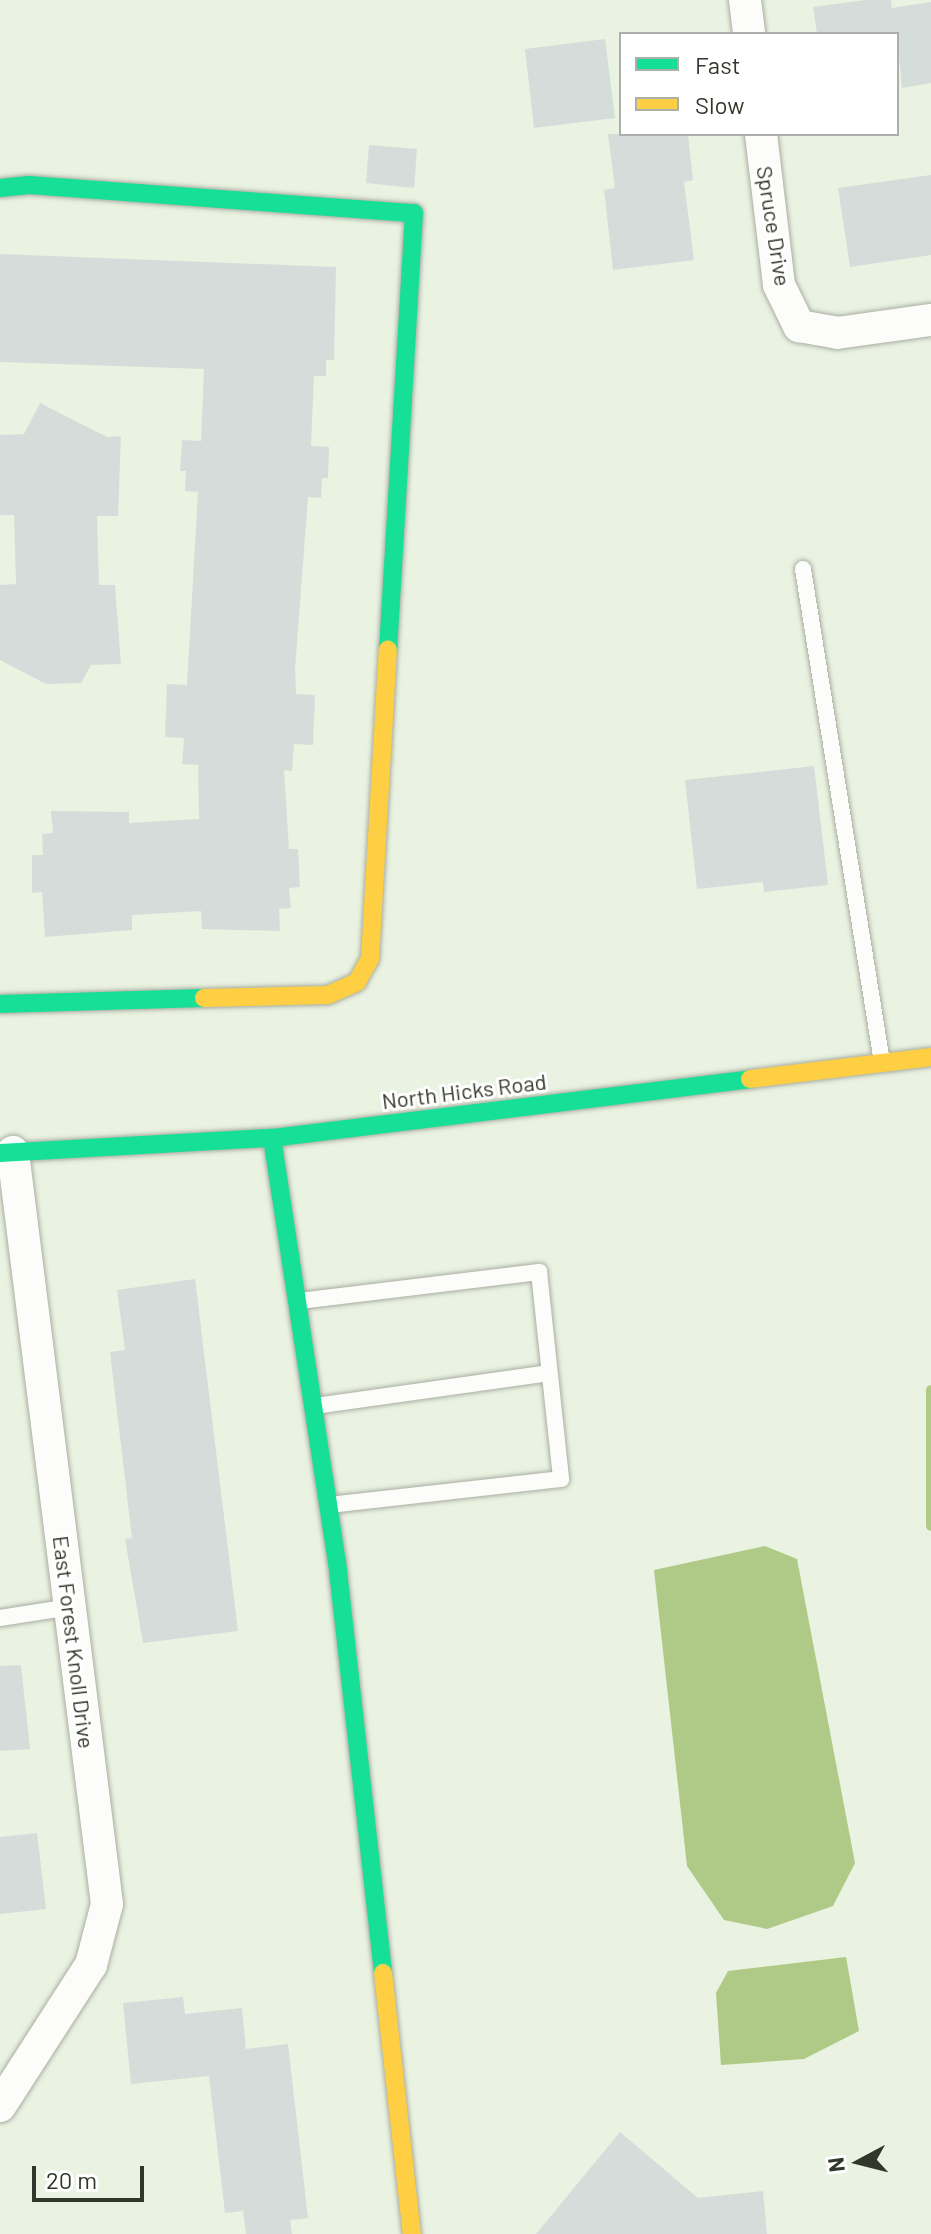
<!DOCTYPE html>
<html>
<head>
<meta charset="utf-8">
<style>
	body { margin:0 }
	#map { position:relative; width:931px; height:2234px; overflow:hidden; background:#eaf2e1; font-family:Barlow,sans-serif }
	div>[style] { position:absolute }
	.water>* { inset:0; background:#afc986 }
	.stream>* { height:11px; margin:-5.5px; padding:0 5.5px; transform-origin:5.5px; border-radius:5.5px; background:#afc986 }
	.building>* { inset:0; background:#d5ddda }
	.roads { filter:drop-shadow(0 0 2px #a9aea1) drop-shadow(0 0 2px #a9aea1) }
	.lane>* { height:16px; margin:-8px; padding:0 8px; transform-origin:8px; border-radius:8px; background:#fcfdfa }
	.street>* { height:32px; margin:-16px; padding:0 16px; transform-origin:16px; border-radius:16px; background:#fcfdfa }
	.fast>* { height:18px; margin:-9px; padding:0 9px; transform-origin:9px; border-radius:9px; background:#16e098 }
	.slow>* { height:18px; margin:-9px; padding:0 9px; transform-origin:9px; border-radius:9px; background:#ffcf43 }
	span { translate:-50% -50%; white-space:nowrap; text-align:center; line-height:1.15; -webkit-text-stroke:6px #fff; paint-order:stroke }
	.street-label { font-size:22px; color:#31372b }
	.legend { position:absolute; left:619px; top:32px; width:280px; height:104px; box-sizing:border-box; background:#fff; border:2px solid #adafaa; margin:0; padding:10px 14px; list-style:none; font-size:24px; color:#31372b }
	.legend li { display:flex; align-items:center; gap:16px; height:40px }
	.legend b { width:40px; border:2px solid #adafaa }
	.north { position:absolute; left:819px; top:2122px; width:80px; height:80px; -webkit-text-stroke:6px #fff; paint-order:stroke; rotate:263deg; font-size:22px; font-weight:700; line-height:32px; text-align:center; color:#31372b }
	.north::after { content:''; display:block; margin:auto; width:28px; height:36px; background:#31372b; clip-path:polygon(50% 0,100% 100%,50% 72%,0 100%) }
	.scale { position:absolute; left:32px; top:2166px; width:112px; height:36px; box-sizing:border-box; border:4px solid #31372b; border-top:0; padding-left:10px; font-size:24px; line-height:28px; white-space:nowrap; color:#31372b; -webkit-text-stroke:6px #fff; paint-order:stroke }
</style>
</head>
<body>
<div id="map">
	<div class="water">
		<div style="clip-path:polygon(765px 1546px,797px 1559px,855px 1863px,833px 1906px,767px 1929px,724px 1920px,687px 1866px,654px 1570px)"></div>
		<div style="clip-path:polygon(846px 1957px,859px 2031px,804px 2059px,721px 2065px,716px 1993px,728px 1971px)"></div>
	</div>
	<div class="stream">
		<div style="left:931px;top:1390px;width:135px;rotate:90deg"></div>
	</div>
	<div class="building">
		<div style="clip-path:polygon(865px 0,891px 0,892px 8px,931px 2px,931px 83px,902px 88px,897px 34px,817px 34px,813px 7px)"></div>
		<div style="clip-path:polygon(605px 39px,615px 118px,534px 128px,525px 49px)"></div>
		<div style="clip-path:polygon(608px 134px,688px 134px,693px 180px,684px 182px,694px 260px,613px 270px,604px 190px,615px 188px)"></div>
		<div style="clip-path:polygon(369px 145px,417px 149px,414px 188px,366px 183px)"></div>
		<div style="clip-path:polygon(931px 175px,931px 255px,850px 267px,838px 188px)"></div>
		<div style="clip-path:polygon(0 254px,336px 267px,334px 360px,326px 360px,326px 376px,314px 376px,311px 446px,329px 447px,328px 478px,322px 478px,321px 498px,308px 497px,295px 669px,296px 694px,315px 695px,313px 745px,294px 744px,292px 771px,284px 770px,289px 849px,298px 849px,300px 887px,289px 888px,291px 908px,279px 909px,280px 931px,202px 929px,201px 911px,132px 915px,132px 930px,45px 937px,42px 892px,32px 893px,32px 855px,43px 855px,42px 834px,53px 833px,51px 811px,129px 812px,129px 823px,199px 819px,198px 765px,182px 764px,184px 738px,165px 737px,167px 684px,187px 685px,198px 492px,185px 491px,186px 471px,180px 471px,182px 440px,201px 441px,204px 369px,0 362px)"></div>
		<div style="clip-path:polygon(40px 403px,107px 437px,121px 436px,118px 516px,97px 516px,99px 585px,115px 585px,121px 664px,91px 665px,81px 683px,46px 684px,0 660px,0 585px,16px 584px,14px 515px,0 515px,0 435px,24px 434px)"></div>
		<div style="clip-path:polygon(814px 766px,828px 885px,764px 892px,763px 882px,697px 889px,685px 780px)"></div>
		<div style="clip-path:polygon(195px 1279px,238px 1631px,143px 1643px,125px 1539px,132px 1538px,110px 1352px,125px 1350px,117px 1290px)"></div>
		<div style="clip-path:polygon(21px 1665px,30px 1749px,0 1751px,0 1666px)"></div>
		<div style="clip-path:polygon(37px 1833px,46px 1909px,0 1914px,0 1837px)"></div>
		<div style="clip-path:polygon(183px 1997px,185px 2014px,242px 2008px,246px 2049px,288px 2044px,308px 2218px,290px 2220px,292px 2234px,246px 2234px,243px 2211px,225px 2213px,209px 2076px,131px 2084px,123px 2003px)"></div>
		<div style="clip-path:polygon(620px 2132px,698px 2198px,763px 2191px,767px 2234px,536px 2234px)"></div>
	</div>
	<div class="roads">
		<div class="lane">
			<div style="left:803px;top:569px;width:499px;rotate:80.9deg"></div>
			<div style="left:299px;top:1301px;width:242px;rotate:-6.9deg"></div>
			<div style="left:539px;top:1272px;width:208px;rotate:83.9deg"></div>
			<div style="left:561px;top:1479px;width:232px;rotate:173.6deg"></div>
			<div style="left:315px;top:1406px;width:236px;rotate:-8deg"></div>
			<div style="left:0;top:1618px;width:71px;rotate:-8.9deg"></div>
		</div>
		<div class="street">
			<div style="left:745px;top:0;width:34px;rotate:83deg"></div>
			<div style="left:761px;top:134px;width:152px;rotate:83.2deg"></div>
			<div style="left:779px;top:285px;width:46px;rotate:64deg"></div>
			<div style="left:799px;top:326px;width:39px;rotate:10deg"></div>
			<div style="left:837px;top:333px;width:95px;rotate:-7.9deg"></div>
			<div style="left:0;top:2106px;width:168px;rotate:-57.2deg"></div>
			<div style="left:91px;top:1965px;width:63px;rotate:-75.3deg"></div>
			<div style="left:107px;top:1904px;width:758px;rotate:-97.13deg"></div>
		</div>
		<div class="fast">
			<div style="left:0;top:188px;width:29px;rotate:-6deg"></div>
			<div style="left:29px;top:185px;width:386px;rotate:4.2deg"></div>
			<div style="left:414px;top:213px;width:438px;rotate:93.4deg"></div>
			<div style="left:0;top:1004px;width:204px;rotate:-1.7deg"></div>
			<div style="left:272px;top:1138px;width:429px;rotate:81.3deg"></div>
			<div style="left:337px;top:1562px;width:414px;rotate:83.6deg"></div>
			<div style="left:0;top:1153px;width:272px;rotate:-3.2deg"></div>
			<div style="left:272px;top:1138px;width:482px;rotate:-7deg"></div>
		</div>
		<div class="slow">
			<div style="left:204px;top:998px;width:124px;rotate:-1.4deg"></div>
			<div style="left:328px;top:995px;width:32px;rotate:-24deg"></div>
			<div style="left:357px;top:982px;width:26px;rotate:-61deg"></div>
			<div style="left:370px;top:959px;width:310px;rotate:-86.7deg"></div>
			<div style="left:750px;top:1079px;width:182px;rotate:-6.9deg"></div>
			<div style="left:383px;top:1973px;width:263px;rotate:83.7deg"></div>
		</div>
	</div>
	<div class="street-label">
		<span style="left:774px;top:226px;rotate:81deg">Spruce Drive</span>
		<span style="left:464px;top:1091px;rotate:-7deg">North Hicks Road</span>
		<span style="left:74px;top:1642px;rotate:83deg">East Forest Knoll Drive</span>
	</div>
	<ul class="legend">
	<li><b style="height:10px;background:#16e098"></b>Fast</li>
	<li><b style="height:10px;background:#ffcf43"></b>Slow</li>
	</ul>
	<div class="north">N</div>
	<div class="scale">20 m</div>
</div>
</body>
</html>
